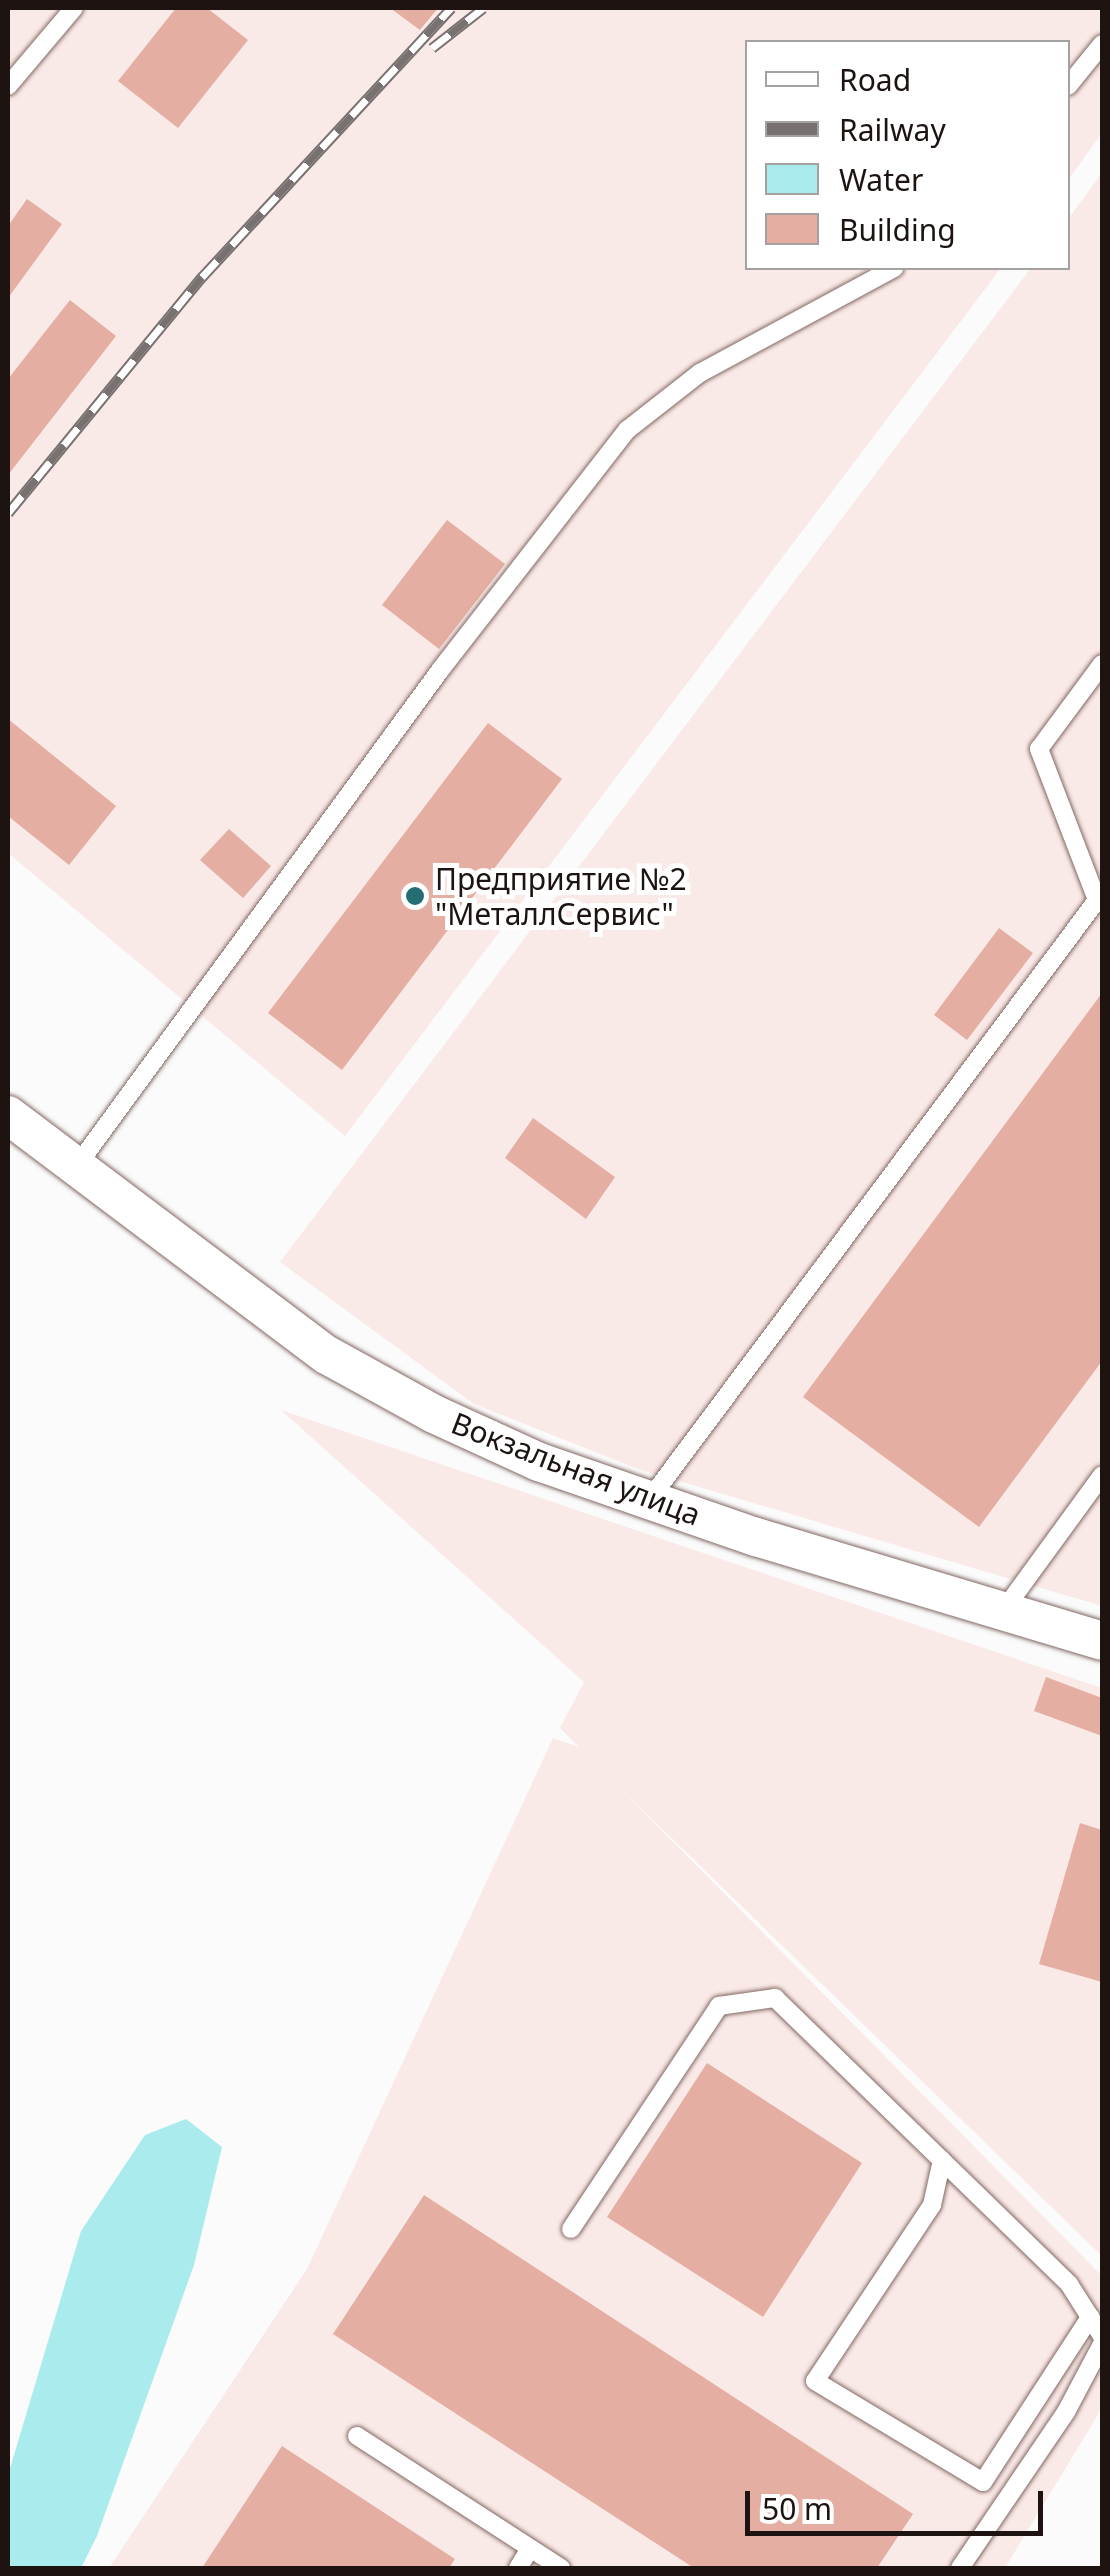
<!DOCTYPE html>
<html>
<head>
<meta charset="utf-8">
<style>
	body { margin:0 }
	#map { position:relative; width:1110px; height:2576px; overflow:hidden; background:#fbfbfb; font-family:"Noto Sans",sans-serif }
	div>[style] { position:absolute }
	.built>* { inset:0; background:#faeae7 }
	.water>* { inset:0; background:#aaebee }
	.building>* { inset:0; background:#e4aea2 }
	.roads { filter:drop-shadow(0 0 2px #826863) drop-shadow(0 0 2px #826863) }
	.service>* { height:18px; margin:-9px; padding:0 9px; transform-origin:9px; border-radius:9px; background:#fff }
	.minor>* { height:38px; margin:-19px; padding:0 19px; transform-origin:19px; border-radius:19px; background:#fff }
	.rail>* { height:11px; margin-top:-5.5px; transform-origin:0; background:repeating-linear-gradient(90deg,#fff 0 22px,#777170 0 44px); box-sizing:border-box; border-block:2px solid #777170 }
	.dots>* { width:28px; height:28px; translate:-50% -50%; box-sizing:border-box; border:5px solid #fff; border-radius:50% }
	span { translate:-50% -50%; white-space:nowrap; text-align:center; line-height:1.15; -webkit-text-stroke:10px #fff; paint-order:stroke }
	.poi-label { font-size:30px; color:#1d1311 }
	.left { translate:0 -50%; text-align:left }
	.street-label { font-size:30px; color:#1d1311 }
	.frame { position:absolute; inset:0; border:10px solid #1d1311; pointer-events:none }
	.legend { position:absolute; left:745px; top:40px; width:325px; height:230px; box-sizing:border-box; background:#fff; border:2px solid #a5a1a0; margin:0; padding:12px 18px; list-style:none; font-size:30px; color:#1d1311 }
	.legend li { display:flex; align-items:center; gap:20px; height:50px }
	.legend b { width:50px; border:2px solid #a5a1a0 }
	.scale { position:absolute; left:745px; top:2491px; width:298px; height:45px; box-sizing:border-box; border:5px solid #1d1311; border-top:0; padding-left:12px; font-size:30px; line-height:35px; white-space:nowrap; color:#1d1311; -webkit-text-stroke:8px #fff; paint-order:stroke }
</style>
</head>
<body>
<div id="map">
	<div class="built">
		<div style="clip-path:polygon(8px 8px,1102px 8px,1102px 133px,1068px 180px,1068px 42px,748px 42px,748px 268px,1001px 268px,345px 1136px,8px 853px)"></div>
		<div style="clip-path:polygon(1102px 173px,1102px 1606px,638px 1469px,474px 1404px,280px 1262px,1031px 268px,1068px 268px,1068px 219px)"></div>
		<div style="clip-path:polygon(281px 1410px,1102px 1688px,1102px 2256px,621px 1789px,1102px 2276px,1102px 2408px,1005px 2568px,109px 2568px,307px 2269px,553px 1738px,579px 1747px,560px 1728px,584px 1682px)"></div>
	</div>
	<div class="water">
		<div style="clip-path:polygon(186px 2119px,222px 2147px,194px 2265px,97px 2536px,81px 2568px,8px 2568px,8px 2475px,81px 2231px,145px 2135px)"></div>
	</div>
	<div class="building">
		<div style="clip-path:polygon(176px 8px,207px 8px,248px 40px,178px 128px,118px 81px)"></div>
		<div style="clip-path:polygon(390px 8px,438px 8px,420px 30px)"></div>
		<div style="clip-path:polygon(27px 199px,62px 224px,8px 298px,8px 226px)"></div>
		<div style="clip-path:polygon(70px 300px,116px 336px,8px 475px,8px 379px)"></div>
		<div style="clip-path:polygon(447px 520px,505px 564px,439px 649px,382px 605px)"></div>
		<div style="clip-path:polygon(8px 719px,116px 806px,69px 865px,8px 816px)"></div>
		<div style="clip-path:polygon(488px 723px,562px 779px,342px 1070px,268px 1013px)"></div>
		<div style="clip-path:polygon(229px 829px,271px 866px,243px 898px,200px 860px)"></div>
		<div style="clip-path:polygon(999px 928px,1033px 953px,967px 1040px,934px 1015px)"></div>
		<div style="clip-path:polygon(1102px 993px,1102px 1361px,979px 1527px,803px 1397px)"></div>
		<div style="clip-path:polygon(533px 1118px,615px 1177px,586px 1219px,505px 1158px)"></div>
		<div style="clip-path:polygon(1046px 1677px,1102px 1698px,1102px 1736px,1034px 1711px)"></div>
		<div style="clip-path:polygon(1080px 1823px,1102px 1830px,1102px 1982px,1039px 1964px)"></div>
		<div style="clip-path:polygon(707px 2063px,862px 2163px,763px 2317px,607px 2217px)"></div>
		<div style="clip-path:polygon(424px 2195px,913px 2514px,877px 2568px,694px 2568px,333px 2334px)"></div>
		<div style="clip-path:polygon(282px 2446px,455px 2559px,449px 2568px,202px 2568px)"></div>
	</div>
	<div class="roads">
		<div class="service">
			<div style="left:8px;top:86px;width:102px;rotate:-49.8deg"></div>
			<div style="left:1068px;top:86px;width:54px;rotate:-51deg"></div>
			<div style="left:76px;top:1167px;width:617px;rotate:-53.76deg"></div>
			<div style="left:441px;top:669px;width:303px;rotate:-52.1deg"></div>
			<div style="left:627px;top:430px;width:93px;rotate:-38deg"></div>
			<div style="left:700px;top:373px;width:221px;rotate:-28.4deg"></div>
			<div style="left:649px;top:1500px;width:749px;rotate:-53.25deg"></div>
			<div style="left:1097px;top:900px;width:162px;rotate:-111deg"></div>
			<div style="left:1039px;top:749px;width:106px;rotate:-53.5deg"></div>
			<div style="left:1003px;top:1611px;width:168px;rotate:-53.9deg"></div>
			<div style="left:942px;top:2160px;width:46px;rotate:102.5deg"></div>
			<div style="left:932px;top:2205px;width:211px;rotate:123.6deg"></div>
			<div style="left:815px;top:2381px;width:196px;rotate:31deg"></div>
			<div style="left:983px;top:2482px;width:197px;rotate:-57deg"></div>
			<div style="left:571px;top:2229px;width:268px;rotate:-56.4deg"></div>
			<div style="left:719px;top:2006px;width:57px;rotate:-8.1deg"></div>
			<div style="left:775px;top:1998px;width:410px;rotate:44.2deg"></div>
			<div style="left:1069px;top:2284px;width:62px;rotate:57.6deg"></div>
			<div style="left:357px;top:2436px;width:243px;rotate:32.9deg"></div>
			<div style="left:518px;top:2568px;width:22px;rotate:-58deg"></div>
			<div style="left:960px;top:2568px;width:189px;rotate:-55.8deg"></div>
			<div style="left:1066px;top:2412px;width:77px;rotate:-62.1deg"></div>
		</div>
		<div class="minor">
			<div style="left:8px;top:1115px;width:399px;rotate:37deg"></div>
			<div style="left:327px;top:1355px;width:122px;rotate:28.9deg"></div>
			<div style="left:434px;top:1414px;width:115px;rotate:24.6deg"></div>
			<div style="left:539px;top:1462px;width:230px;rotate:19.1deg"></div>
			<div style="left:756px;top:1537px;width:361px;rotate:16.7deg"></div>
		</div>
	</div>
	<div class="rail">
		<div style="left:432px;top:48px;width:65px;rotate:-38.1deg"></div>
		<div style="left:8px;top:513px;width:306px;rotate:-50.6deg"></div>
		<div style="left:202px;top:277px;width:367px;rotate:-47.2deg"></div>
	</div>
	<div class="dots">
		<div style="left:415px;top:896px;background:#236e72"></div>
	</div>
	<div class="poi-label">
		<span class="left" style="left:435px;top:896px">Предприятие №2<br>"МеталлСервис"</span>
	</div>
	<div class="street-label">
		<span style="left:576px;top:1469px;rotate:21deg">Вокзальная улица</span>
	</div>
	<div class="frame"></div>
	<ul class="legend">
	<li><b style="height:12px;background:#fff"></b>Road</li>
	<li><b style="height:12px;background:#777170"></b>Railway</li>
	<li><b style="height:28px;background:#aaebee"></b>Water</li>
	<li><b style="height:28px;background:#e4aea2"></b>Building</li>
	</ul>
	<div class="scale">50 m</div>
</div>
</body>
</html>
